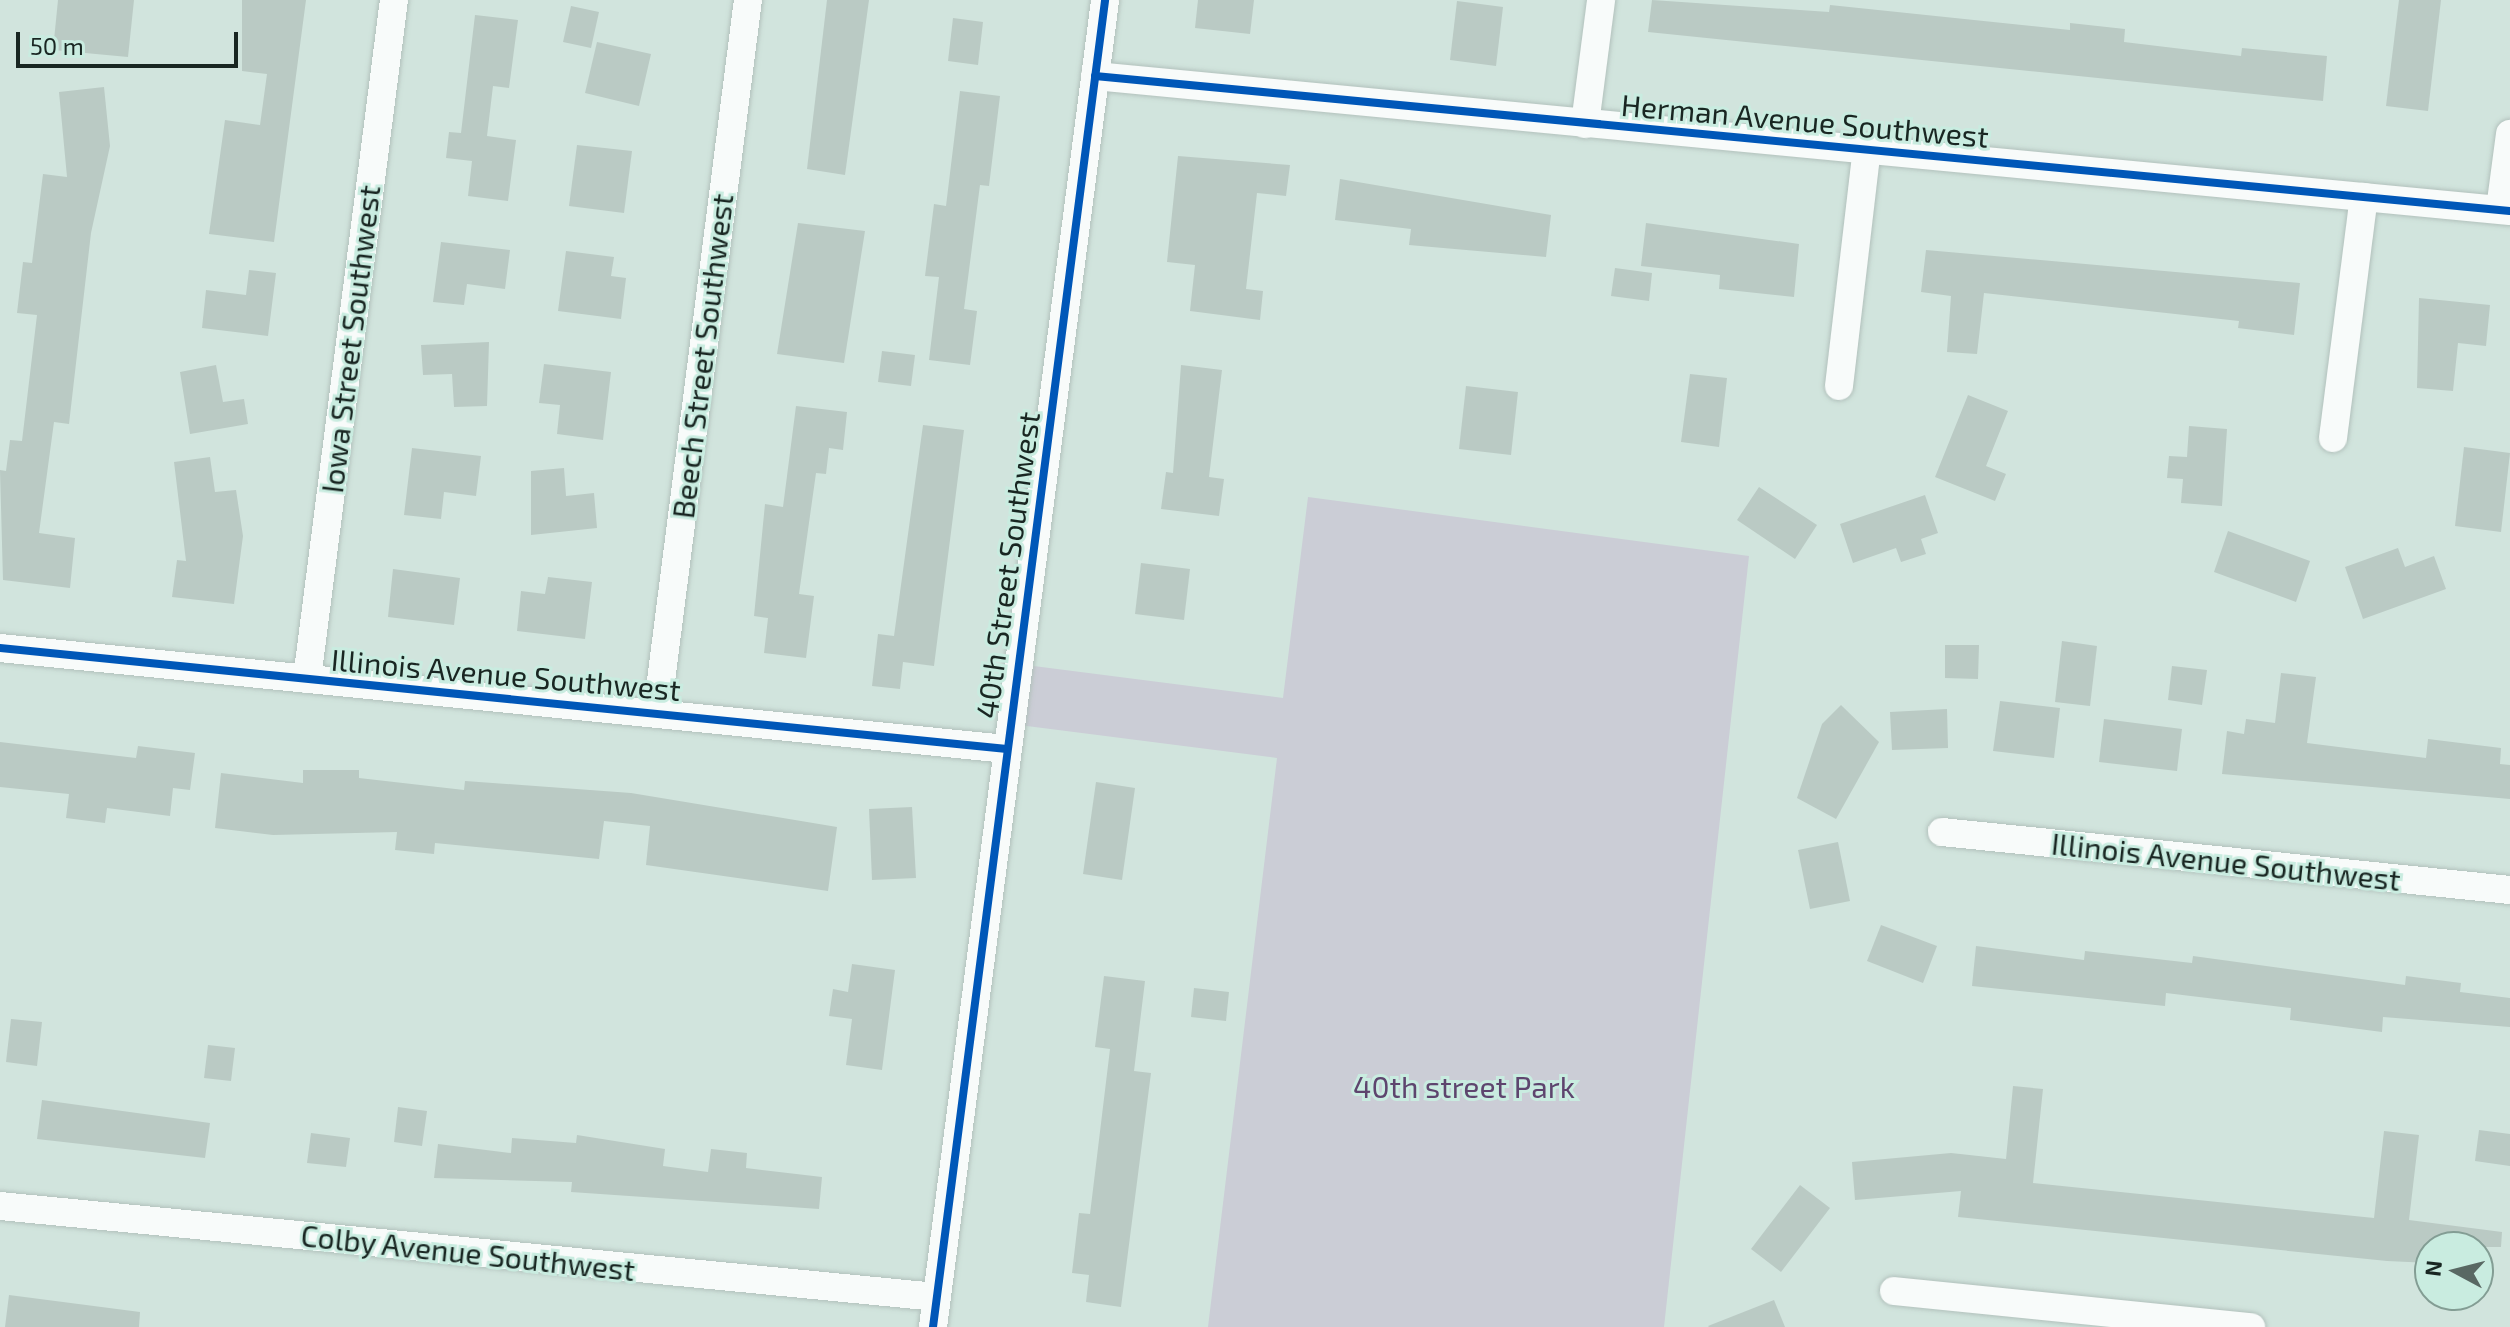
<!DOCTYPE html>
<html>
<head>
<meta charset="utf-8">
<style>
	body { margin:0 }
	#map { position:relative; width:2510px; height:1327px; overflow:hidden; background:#d1e4dd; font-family:"Exo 2",sans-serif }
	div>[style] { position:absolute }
	.green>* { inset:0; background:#cbcdd6 }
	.building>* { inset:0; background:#bacac4 }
	.roads { filter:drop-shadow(0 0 2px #b2c1bc) drop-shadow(0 0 2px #b2c1bc) }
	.minor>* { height:28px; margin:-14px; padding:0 14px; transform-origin:14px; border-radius:14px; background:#f8fbfa }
	.cycleway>* { height:8px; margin:-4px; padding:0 4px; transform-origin:4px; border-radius:4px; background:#0057b8 }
	span { translate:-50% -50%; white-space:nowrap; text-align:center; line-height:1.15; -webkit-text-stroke:6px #c9ece0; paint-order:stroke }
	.street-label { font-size:30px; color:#192622 }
	.park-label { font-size:30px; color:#5e456e }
	.north { position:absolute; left:2414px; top:1231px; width:80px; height:80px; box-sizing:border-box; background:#c9ece0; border:2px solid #839d94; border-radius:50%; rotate:277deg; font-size:22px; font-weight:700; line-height:32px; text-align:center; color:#192622 }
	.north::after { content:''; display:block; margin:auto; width:28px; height:36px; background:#596863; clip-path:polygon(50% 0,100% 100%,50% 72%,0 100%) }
	.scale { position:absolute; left:16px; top:32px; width:222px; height:36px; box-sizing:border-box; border:4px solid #192622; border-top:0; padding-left:10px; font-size:24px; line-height:28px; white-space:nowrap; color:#192622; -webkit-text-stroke:6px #c9ece0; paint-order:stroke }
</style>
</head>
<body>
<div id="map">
	<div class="green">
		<div style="clip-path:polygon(1308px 497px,1749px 556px,1664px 1327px,1208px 1327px,1277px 758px,1019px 725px,1018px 664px,1283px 698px)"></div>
	</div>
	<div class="building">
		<div style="clip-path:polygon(58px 0,134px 0,128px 57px,53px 50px)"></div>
		<div style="clip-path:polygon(242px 0,306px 0,274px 242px,209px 234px,225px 120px,260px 125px,267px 74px,242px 71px)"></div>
		<div style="clip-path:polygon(827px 0,869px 0,845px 175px,807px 169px)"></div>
		<div style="clip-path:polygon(1198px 0,1254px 0,1250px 34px,1195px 28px)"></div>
		<div style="clip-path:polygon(1652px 0,1829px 12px,1830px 5px,2070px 30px,2070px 23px,2125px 29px,2124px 42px,2241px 56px,2242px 48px,2327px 56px,2323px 101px,1648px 32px)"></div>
		<div style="clip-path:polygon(2399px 0,2441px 0,2428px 111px,2386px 106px)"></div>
		<div style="clip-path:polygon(1457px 1px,1503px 7px,1496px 66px,1450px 60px)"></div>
		<div style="clip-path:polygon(571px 6px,599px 12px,591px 48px,563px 42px)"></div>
		<div style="clip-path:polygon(475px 15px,518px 20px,509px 88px,493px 86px,487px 136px,516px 140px,508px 201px,468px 196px,472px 161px,446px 158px,449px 132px,461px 133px)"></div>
		<div style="clip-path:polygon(953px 18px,983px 22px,978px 65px,948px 61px)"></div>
		<div style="clip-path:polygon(597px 42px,651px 54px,639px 106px,585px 93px)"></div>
		<div style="clip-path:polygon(104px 87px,110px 146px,91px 233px,69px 424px,54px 422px,39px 533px,75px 538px,70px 588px,3px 580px,0 470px,6px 471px,10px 440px,22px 441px,37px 315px,17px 313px,23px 262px,32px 263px,43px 174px,67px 177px,59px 92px)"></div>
		<div style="clip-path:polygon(960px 91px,1000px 96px,989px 186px,980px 185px,964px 309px,977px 311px,970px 365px,929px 360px,939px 277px,925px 276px,934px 204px,946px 206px)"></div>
		<div style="clip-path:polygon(577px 145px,632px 151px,624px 213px,569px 206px)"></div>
		<div style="clip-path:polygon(1178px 156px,1290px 165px,1286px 196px,1257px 193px,1246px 289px,1263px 291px,1260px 320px,1190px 311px,1195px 265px,1167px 262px)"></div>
		<div style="clip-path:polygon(1340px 179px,1551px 215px,1546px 257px,1409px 245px,1411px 229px,1335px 220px)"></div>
		<div style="clip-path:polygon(798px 223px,865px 231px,844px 363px,777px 354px)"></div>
		<div style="clip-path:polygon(1646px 223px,1799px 244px,1794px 297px,1719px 289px,1720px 275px,1641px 266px)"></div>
		<div style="clip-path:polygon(441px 242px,510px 250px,505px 289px,467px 284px,464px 305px,433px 302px)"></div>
		<div style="clip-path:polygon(1926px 250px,2300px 283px,2294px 335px,2238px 328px,2239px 321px,1984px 293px,1977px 354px,1947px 352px,1951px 296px,1921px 292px)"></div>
		<div style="clip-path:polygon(566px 251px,614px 257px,611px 276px,626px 278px,621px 319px,558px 311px)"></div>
		<div style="clip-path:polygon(1615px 268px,1652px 273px,1649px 301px,1611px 296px)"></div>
		<div style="clip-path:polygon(249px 270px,276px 273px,268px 336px,202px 328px,206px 290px,246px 295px)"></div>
		<div style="clip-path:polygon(2419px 298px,2490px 305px,2486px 346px,2458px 343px,2453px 391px,2417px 388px)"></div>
		<div style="clip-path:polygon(489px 342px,487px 406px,454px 407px,452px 374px,423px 375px,421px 345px)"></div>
		<div style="clip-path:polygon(882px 351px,915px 355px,911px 386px,878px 382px)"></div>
		<div style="clip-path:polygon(544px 364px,611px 372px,603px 440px,557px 434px,560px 405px,539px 403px)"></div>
		<div style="clip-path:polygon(216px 365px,223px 402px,244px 399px,248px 424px,190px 434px,180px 372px)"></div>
		<div style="clip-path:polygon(1181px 365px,1222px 370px,1209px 477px,1224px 479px,1219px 516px,1161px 509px,1166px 472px,1173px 473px)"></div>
		<div style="clip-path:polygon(1690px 374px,1727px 378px,1719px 447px,1681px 442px)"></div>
		<div style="clip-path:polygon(1466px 386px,1518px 392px,1511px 455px,1459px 449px)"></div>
		<div style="clip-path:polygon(1968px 395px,2008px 411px,1986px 466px,2006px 474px,1995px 501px,1935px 477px)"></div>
		<div style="clip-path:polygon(796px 406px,847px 412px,843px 450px,829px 448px,826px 474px,816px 473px,799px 594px,814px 596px,806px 658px,764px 653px,768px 618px,754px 616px,765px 504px,783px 507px)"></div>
		<div style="clip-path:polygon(923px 425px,964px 430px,934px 666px,903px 662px,900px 689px,872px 686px,878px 634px,894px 636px)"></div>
		<div style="clip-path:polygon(2189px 426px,2227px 429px,2222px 506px,2181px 503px,2183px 479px,2167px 478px,2169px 456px,2187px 457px)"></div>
		<div style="clip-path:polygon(2464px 447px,2510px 453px,2501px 532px,2455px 526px)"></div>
		<div style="clip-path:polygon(412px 448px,481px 456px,476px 496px,444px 492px,441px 519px,404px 515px)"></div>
		<div style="clip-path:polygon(210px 457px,215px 492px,236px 490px,243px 536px,234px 604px,172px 597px,177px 560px,186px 561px,174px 462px)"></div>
		<div style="clip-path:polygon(564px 468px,566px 496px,594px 493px,597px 528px,531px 535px,531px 471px)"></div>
		<div style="clip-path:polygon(1759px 487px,1817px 525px,1795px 559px,1737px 520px)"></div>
		<div style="clip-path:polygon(1925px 495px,1938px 533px,1921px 539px,1926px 554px,1901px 562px,1896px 548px,1853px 563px,1840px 524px)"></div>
		<div style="clip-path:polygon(2228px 531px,2310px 561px,2296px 602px,2214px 572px)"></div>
		<div style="clip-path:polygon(2398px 548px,2405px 567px,2434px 556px,2446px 589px,2363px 619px,2345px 567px)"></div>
		<div style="clip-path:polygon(1141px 563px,1190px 569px,1184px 620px,1135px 614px)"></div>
		<div style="clip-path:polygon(393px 569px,460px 578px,454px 625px,388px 617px)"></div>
		<div style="clip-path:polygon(548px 577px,592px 582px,585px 639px,517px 631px,521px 591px,545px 594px)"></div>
		<div style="clip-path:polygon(2062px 641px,2097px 646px,2090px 706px,2055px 702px)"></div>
		<div style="clip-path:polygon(1945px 645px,1979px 645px,1978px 679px,1945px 678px)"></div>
		<div style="clip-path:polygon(2172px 666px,2207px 670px,2202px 705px,2168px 700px)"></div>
		<div style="clip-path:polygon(2281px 673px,2316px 677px,2307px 743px,2426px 758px,2428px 739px,2501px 748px,2500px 764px,2510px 765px,2510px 799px,2222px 774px,2227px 731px,2244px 734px,2246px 719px,2275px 723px)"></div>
		<div style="clip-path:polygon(2000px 701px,2060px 708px,2054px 758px,1993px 751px)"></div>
		<div style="clip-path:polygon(1841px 705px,1879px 742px,1836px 819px,1797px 798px,1822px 724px)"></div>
		<div style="clip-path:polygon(1947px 709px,1948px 748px,1892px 750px,1890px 712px)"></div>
		<div style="clip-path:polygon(2104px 719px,2182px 729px,2177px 771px,2099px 762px)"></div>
		<div style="clip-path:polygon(0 742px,136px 758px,138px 746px,195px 753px,190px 790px,173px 788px,170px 816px,107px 808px,105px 823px,66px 818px,69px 794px,0 787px)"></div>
		<div style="clip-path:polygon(303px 770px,359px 770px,359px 778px,464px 790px,465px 781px,631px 793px,837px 827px,828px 891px,646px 865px,650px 826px,604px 821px,599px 859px,435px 843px,434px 854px,395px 850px,397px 832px,273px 835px,215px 828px,221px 773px,303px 783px)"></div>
		<div style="clip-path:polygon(1096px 782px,1135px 788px,1122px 880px,1083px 874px)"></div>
		<div style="clip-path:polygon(912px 807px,916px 878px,872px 880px,869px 809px)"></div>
		<div style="clip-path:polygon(1838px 842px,1850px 901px,1810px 909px,1798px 850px)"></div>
		<div style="clip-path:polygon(1881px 925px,1937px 946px,1923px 983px,1867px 961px)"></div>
		<div style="clip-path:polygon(1976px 946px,2084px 960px,2085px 951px,2192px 963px,2193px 956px,2405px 985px,2406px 976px,2461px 983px,2460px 992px,2510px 998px,2510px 1027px,2383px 1017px,2382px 1032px,2290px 1020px,2291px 1008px,2166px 993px,2165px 1006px,1972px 986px)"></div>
		<div style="clip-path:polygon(852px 964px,895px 970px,882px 1070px,846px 1065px,852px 1019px,829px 1016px,833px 989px,848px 992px)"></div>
		<div style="clip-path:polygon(1104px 976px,1145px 981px,1134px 1071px,1151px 1073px,1121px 1307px,1086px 1302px,1089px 1275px,1072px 1273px,1079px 1213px,1090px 1214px,1110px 1049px,1095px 1047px)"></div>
		<div style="clip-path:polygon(1194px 988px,1229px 992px,1226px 1021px,1191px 1017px)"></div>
		<div style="clip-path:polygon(11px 1019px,42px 1022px,37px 1066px,6px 1062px)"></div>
		<div style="clip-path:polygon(208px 1045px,235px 1048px,231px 1081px,204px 1078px)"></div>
		<div style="clip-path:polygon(2013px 1086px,2043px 1089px,2033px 1183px,2374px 1218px,2384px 1131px,2419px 1135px,2409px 1220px,2502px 1232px,2501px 1247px,2430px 1247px,2430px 1263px,2387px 1261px,1958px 1217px,1961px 1191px,1855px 1200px,1852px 1162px,1951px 1153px,2006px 1159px)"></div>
		<div style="clip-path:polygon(42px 1100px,210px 1123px,205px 1158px,37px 1139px)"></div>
		<div style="clip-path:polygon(398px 1107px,427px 1111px,422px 1146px,394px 1142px)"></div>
		<div style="clip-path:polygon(2479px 1130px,2510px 1134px,2510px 1166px,2475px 1161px)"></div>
		<div style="clip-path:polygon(311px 1133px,350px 1138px,346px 1167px,307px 1163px)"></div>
		<div style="clip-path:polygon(577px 1135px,665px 1149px,663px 1166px,708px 1172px,711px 1149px,747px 1153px,746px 1168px,822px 1177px,819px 1209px,571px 1192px,572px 1182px,434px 1178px,438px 1144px,511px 1153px,512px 1138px,576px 1143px)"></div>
		<div style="clip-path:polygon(1800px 1185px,1830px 1208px,1781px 1272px,1751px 1249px)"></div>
		<div style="clip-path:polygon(9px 1295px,140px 1312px,139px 1327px,5px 1327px)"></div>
		<div style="clip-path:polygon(1774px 1300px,1785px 1327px,1709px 1327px,1708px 1326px)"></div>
	</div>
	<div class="roads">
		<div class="minor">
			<div style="left:1095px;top:76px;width:1421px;rotate:5.45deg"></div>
			<div style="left:1585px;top:124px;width:125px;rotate:-82.6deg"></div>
			<div style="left:2500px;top:209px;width:76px;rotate:-82.4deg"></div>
			<div style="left:1839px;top:386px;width:240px;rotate:-83.3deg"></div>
			<div style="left:2333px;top:438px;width:243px;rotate:-82.7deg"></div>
			<div style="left:0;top:648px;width:1012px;rotate:5.73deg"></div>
			<div style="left:307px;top:679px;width:685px;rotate:-82.7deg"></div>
			<div style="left:657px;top:712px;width:718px;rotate:-82.72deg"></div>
			<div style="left:1942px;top:832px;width:571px;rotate:5.83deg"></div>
			<div style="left:0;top:1206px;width:941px;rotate:5.55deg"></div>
			<div style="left:1894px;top:1291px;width:359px;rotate:5.8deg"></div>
			<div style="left:933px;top:1327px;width:1338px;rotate:-82.61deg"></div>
		</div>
	</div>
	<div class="cycleway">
		<div style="left:1095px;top:76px;width:1421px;rotate:5.45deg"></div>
		<div style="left:0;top:648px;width:1012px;rotate:5.73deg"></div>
		<div style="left:933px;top:1327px;width:1338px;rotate:-82.61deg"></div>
	</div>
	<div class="street-label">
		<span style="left:1805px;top:120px;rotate:5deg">Herman Avenue Southwest</span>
		<span style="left:350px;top:339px;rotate:-83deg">Iowa Street Southwest</span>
		<span style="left:702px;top:356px;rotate:-83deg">Beech Street Southwest</span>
		<span style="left:1007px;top:565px;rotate:-82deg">40th Street Southwest</span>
		<span style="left:506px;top:674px;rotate:5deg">Illinois Avenue Southwest</span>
		<span style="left:2226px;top:861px;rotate:6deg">Illinois Avenue Southwest</span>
		<span style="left:468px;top:1252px;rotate:6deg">Colby Avenue Southwest</span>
	</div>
	<div class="park-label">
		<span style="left:1464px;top:1086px">40th street Park</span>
	</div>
	<div class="north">N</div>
	<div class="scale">50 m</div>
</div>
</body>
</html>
